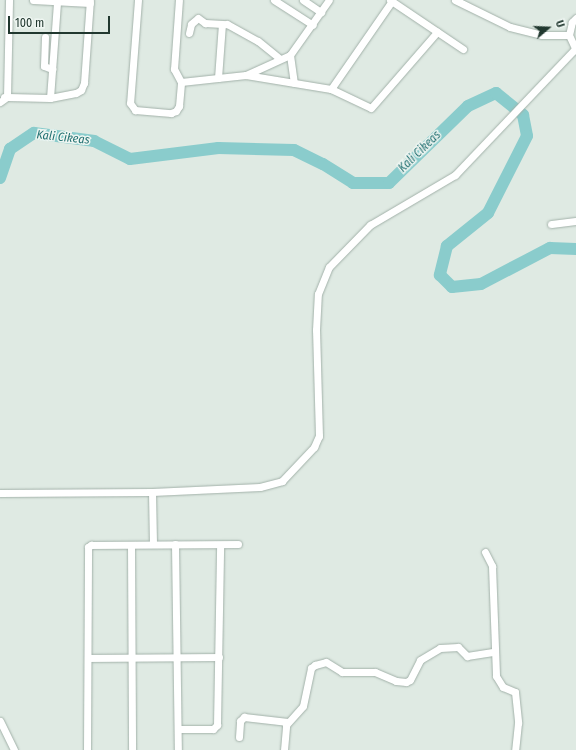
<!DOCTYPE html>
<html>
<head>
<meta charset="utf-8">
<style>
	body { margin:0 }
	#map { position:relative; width:576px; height:750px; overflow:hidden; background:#dfeae3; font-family:"Fira Sans Condensed",sans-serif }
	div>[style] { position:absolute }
	.river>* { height:12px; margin:-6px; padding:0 6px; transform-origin:6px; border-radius:6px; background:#8acccc }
	.roads { filter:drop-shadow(0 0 1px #a2b1a9) drop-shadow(0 0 1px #a2b1a9) }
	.minor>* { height:7px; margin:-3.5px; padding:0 3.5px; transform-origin:3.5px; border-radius:3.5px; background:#fff }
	span { translate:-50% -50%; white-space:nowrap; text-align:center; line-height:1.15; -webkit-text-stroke:3px #eff6f2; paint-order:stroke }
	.water-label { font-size:12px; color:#1f6f70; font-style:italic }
	.north { position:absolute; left:528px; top:8px; width:40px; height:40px; -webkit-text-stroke:3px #eff6f2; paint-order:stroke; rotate:71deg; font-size:11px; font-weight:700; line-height:16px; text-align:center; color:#21382f }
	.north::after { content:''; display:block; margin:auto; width:14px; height:18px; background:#21382f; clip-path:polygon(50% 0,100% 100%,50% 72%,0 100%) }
	.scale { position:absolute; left:8px; top:16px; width:102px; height:18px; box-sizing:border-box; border:2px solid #21382f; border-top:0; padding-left:5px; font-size:12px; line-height:14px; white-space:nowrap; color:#21382f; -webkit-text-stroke:3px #eff6f2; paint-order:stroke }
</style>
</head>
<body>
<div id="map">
	<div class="river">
		<div style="left:0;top:178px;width:31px;rotate:-71deg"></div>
		<div style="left:10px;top:149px;width:29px;rotate:-34deg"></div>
		<div style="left:34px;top:133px;width:61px;rotate:7.6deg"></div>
		<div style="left:94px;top:141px;width:40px;rotate:26.6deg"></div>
		<div style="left:130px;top:159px;width:89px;rotate:-7.1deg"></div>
		<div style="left:218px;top:148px;width:76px;rotate:1.5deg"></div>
		<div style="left:294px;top:150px;width:32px;rotate:26deg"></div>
		<div style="left:323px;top:164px;width:36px;rotate:32deg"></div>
		<div style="left:353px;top:183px;width:36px"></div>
		<div style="left:389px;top:183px;width:110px;rotate:-44.3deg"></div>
		<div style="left:468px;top:106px;width:31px;rotate:-25deg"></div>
		<div style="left:496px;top:93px;width:35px;rotate:39deg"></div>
		<div style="left:523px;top:115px;width:21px;rotate:79deg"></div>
		<div style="left:527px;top:136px;width:86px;rotate:116.9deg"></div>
		<div style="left:488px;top:213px;width:53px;rotate:141.2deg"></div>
		<div style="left:447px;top:246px;width:30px;rotate:104deg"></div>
		<div style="left:440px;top:275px;width:17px;rotate:45deg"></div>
		<div style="left:452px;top:287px;width:29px;rotate:-6deg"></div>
		<div style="left:481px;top:284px;width:78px;rotate:-27.6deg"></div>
		<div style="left:550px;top:248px;width:26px;rotate:2deg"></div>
	</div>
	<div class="roads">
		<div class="minor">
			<div style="left:33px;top:0;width:57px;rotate:3deg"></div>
			<div style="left:138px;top:0;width:103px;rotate:94.4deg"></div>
			<div style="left:130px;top:103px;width:9px;rotate:54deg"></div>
			<div style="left:135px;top:110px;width:36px;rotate:5deg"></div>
			<div style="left:171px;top:113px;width:5px;rotate:-22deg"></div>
			<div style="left:176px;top:111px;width:6px;rotate:-59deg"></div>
			<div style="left:179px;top:106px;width:24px;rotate:-85deg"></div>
			<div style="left:181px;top:82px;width:15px;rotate:-118deg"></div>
			<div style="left:174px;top:69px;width:69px;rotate:-85.9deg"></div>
			<div style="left:274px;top:0;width:46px;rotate:32.7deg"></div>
			<div style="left:303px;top:0;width:22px;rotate:34deg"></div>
			<div style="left:390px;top:0;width:88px;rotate:33.9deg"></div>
			<div style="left:455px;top:0;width:61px;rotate:26.1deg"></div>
			<div style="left:510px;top:27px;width:33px;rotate:14deg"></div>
			<div style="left:542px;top:35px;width:27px"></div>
			<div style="left:576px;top:18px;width:6px;rotate:135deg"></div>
			<div style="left:572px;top:22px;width:13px;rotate:103deg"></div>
			<div style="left:569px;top:35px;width:17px;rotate:65deg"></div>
			<div style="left:189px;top:33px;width:9px;rotate:-77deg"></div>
			<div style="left:191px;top:24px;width:9px;rotate:-41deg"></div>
			<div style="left:198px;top:18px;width:9px;rotate:36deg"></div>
			<div style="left:205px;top:23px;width:22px;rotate:3deg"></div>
			<div style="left:227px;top:24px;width:35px;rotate:29deg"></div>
			<div style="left:258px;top:41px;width:28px;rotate:39deg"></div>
			<div style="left:45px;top:37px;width:29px;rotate:92deg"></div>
			<div style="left:44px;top:66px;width:9px;rotate:21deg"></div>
			<div style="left:290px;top:55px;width:28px;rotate:82deg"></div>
			<div style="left:246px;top:75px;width:48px;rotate:-24.4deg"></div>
			<div style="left:290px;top:55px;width:67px;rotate:-54.7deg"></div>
			<div style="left:218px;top:78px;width:54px;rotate:-85.8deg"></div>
			<div style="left:181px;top:82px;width:65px;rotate:-6.1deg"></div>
			<div style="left:246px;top:75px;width:86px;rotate:9.4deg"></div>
			<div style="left:331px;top:89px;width:44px;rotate:25.4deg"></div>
			<div style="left:371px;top:108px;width:101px;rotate:-49deg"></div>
			<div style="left:331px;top:89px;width:107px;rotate:-55.3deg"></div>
			<div style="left:4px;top:97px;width:3px"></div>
			<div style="left:7px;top:97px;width:97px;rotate:-88.8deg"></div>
			<div style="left:50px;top:98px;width:96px;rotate:-85.8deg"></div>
			<div style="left:0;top:102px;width:9px;rotate:-36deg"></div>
			<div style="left:7px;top:97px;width:43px;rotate:1.3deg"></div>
			<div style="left:50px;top:98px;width:26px;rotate:-11deg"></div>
			<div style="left:76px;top:93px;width:6px;rotate:-31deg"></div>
			<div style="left:81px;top:90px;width:8px;rotate:-67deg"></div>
			<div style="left:84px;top:83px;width:83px;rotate:-85.9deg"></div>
			<div style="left:551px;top:224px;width:25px;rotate:-7deg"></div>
			<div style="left:152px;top:492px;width:52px;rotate:88.9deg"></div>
			<div style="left:0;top:493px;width:152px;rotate:-0.4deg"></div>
			<div style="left:152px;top:492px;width:108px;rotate:-2.7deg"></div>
			<div style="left:260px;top:487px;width:23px;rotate:-15deg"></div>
			<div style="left:282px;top:481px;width:47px;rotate:-46.7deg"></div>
			<div style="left:314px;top:447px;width:12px;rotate:-66deg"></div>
			<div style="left:319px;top:436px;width:106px;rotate:-91.6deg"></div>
			<div style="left:316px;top:330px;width:36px;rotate:-87deg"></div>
			<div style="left:318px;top:294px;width:29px;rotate:-68deg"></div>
			<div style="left:329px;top:267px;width:59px;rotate:-45.7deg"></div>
			<div style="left:370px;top:225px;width:99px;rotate:-30.5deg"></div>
			<div style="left:455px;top:175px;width:174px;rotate:-46.4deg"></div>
			<div style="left:175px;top:544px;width:206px;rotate:89.2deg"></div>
			<div style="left:131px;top:545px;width:205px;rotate:89.7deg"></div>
			<div style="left:485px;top:552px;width:16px;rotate:63deg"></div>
			<div style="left:492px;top:566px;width:110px;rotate:87.9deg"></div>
			<div style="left:496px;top:676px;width:13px;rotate:58deg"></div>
			<div style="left:503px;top:687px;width:13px;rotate:23deg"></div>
			<div style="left:515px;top:692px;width:31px;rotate:84deg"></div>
			<div style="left:518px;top:723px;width:27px;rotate:96deg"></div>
			<div style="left:88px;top:658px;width:131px;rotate:-0.4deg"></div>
			<div style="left:0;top:721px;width:32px;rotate:64deg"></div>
			<div style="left:178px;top:729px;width:35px"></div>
			<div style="left:213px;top:729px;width:6px;rotate:-45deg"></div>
			<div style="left:217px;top:725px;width:180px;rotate:-89deg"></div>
			<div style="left:239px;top:737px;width:16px;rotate:-86deg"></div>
			<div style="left:240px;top:721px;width:6px;rotate:-45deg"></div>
			<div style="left:244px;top:717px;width:44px;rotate:6.5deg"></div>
			<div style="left:87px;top:750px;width:203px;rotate:-89.7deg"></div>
			<div style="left:88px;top:547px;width:4px;rotate:-34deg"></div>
			<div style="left:91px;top:545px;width:147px;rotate:-0.4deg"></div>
			<div style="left:284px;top:750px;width:25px;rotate:-85deg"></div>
			<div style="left:286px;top:725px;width:25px;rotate:-48deg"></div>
			<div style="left:303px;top:706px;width:39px;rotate:-78deg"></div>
			<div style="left:311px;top:668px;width:5px;rotate:-37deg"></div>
			<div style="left:315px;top:665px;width:11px;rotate:-15deg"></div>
			<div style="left:326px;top:662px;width:19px;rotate:32deg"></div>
			<div style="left:342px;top:672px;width:33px"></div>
			<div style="left:375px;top:672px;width:23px;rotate:23deg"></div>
			<div style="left:396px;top:681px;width:10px;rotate:6deg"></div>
			<div style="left:406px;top:682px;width:4px;rotate:-27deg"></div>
			<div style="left:410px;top:680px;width:22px;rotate:-63deg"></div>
			<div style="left:420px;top:660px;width:23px;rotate:-31deg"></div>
			<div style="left:440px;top:648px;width:18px;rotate:-3deg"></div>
			<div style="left:458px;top:647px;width:13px;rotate:45deg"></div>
			<div style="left:467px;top:656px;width:26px;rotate:-9deg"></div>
		</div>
	</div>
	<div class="water-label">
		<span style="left:63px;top:138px;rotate:6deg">Kali Cikeas</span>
		<span style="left:420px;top:152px;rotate:-44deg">Kali Cikeas</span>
	</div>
	<div class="north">U</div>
	<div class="scale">100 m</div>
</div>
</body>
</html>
